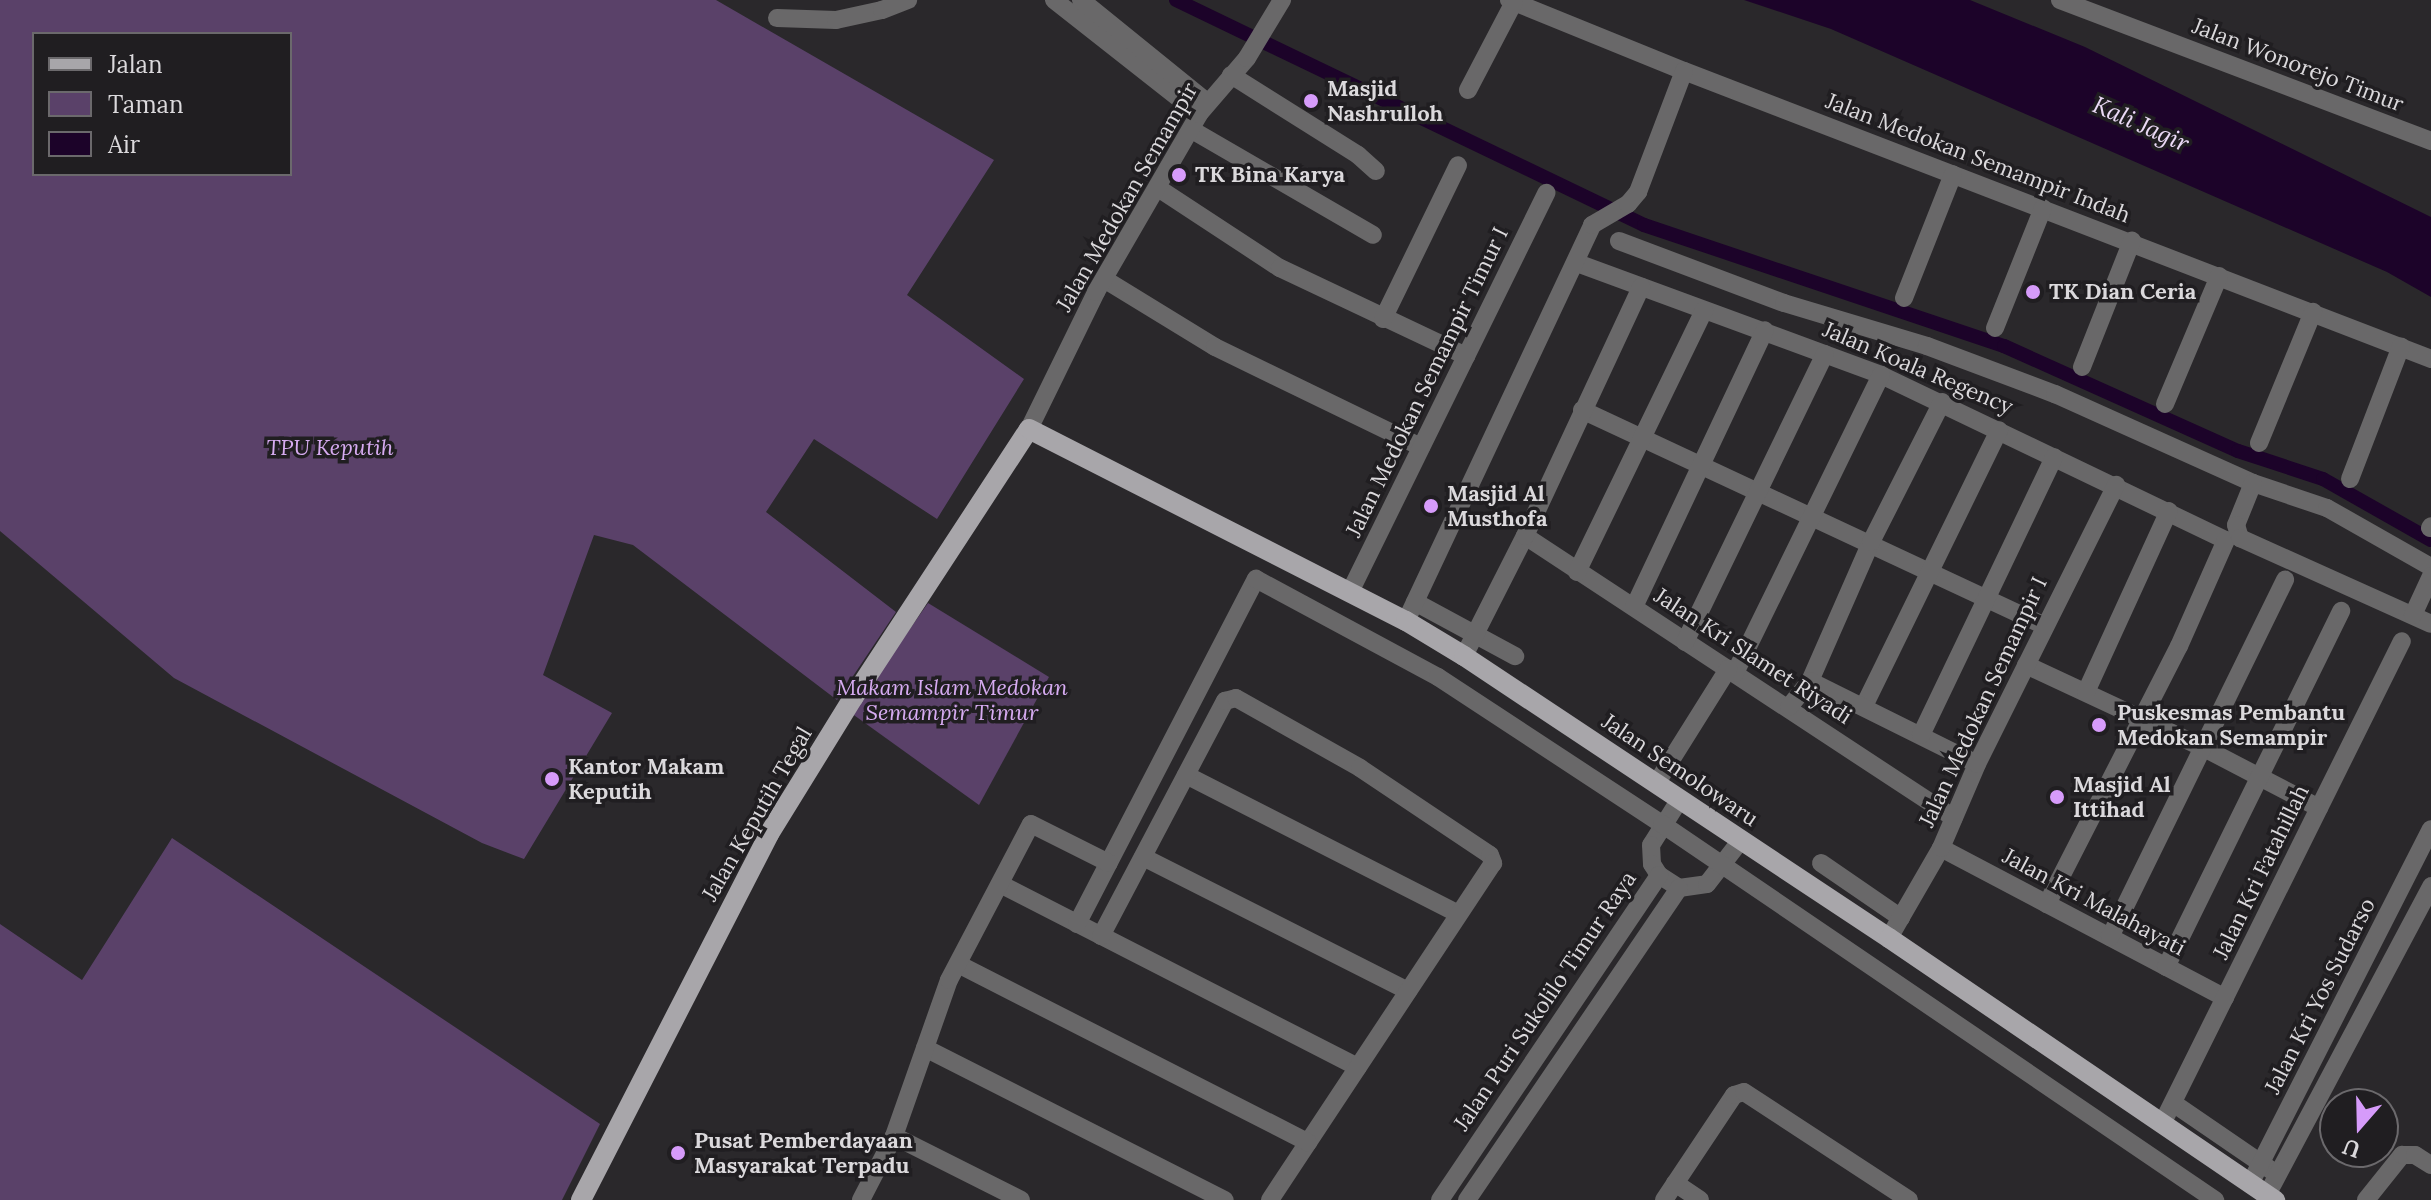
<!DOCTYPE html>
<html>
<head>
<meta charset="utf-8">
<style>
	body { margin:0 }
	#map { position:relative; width:2431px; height:1200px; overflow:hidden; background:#2a282b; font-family:Lora,serif }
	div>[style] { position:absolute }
	.green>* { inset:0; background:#5a4169 }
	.water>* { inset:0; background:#1c0329 }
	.canal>* { height:14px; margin:-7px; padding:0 7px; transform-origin:7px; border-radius:7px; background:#1c0329 }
	.minor>* { height:18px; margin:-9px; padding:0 9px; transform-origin:9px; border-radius:9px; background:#696869 }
	.major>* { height:20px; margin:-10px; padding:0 10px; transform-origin:10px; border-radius:10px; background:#a8a6aa }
	.dots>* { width:22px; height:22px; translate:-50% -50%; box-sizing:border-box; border:4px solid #201e21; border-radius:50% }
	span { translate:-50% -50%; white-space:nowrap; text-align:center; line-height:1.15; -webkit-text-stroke:7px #201e21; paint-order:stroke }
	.street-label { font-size:22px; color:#dbd9dc }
	.poi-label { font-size:22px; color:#dbd9dc; font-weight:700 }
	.left { translate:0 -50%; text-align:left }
	.park-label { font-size:22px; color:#d6abf1; font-style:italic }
	.water-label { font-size:24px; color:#ebdaf6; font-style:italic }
	.legend { position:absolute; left:32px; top:32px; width:260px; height:144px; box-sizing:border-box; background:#201e21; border:2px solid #6b696c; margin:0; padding:10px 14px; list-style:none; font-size:24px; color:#dbd9dc }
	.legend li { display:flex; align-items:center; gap:16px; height:40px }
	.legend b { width:40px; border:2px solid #6b696c }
	.north { position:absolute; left:2319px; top:1088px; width:80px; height:80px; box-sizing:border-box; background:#201e21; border:2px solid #6b696c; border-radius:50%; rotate:200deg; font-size:22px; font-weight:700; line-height:32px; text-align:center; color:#dbd9dc }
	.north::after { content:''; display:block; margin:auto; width:28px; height:36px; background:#d69bfa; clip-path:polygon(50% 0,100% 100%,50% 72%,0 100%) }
</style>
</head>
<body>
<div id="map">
	<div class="green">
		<div style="clip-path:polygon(evenodd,0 0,716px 0,994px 160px,907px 295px,1024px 379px,937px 519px,814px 439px,766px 512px,896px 612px,837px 700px,633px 545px,594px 535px,543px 675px,612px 713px,524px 859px,482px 843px,174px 678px,0 531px,0 0,34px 34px,290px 34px,290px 174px,34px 174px,34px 34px)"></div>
		<div style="clip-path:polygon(928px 603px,1049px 677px,979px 805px,851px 713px)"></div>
		<div style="clip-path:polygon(172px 838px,600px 1124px,562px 1200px,0 1200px,0 924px,82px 980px)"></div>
	</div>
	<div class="water">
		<div style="clip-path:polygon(1744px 0,1970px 0,2085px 47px,2431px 217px,2431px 297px,2387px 272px,1831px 29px)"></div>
	</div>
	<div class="canal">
		<div style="left:1176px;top:0;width:519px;rotate:25.68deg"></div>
		<div style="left:1644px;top:225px;width:380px;rotate:18.6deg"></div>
		<div style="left:2004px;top:346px;width:256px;rotate:24.2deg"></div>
		<div style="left:2238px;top:451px;width:89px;rotate:18.2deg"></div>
		<div style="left:2323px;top:479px;width:124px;rotate:29.5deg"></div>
	</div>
	<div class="minor">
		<div style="left:1054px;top:0;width:184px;rotate:38.2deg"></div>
		<div style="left:1081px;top:0;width:162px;rotate:39deg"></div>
		<div style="left:1509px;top:0;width:189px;rotate:22.1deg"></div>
		<div style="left:1684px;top:71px;width:801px;rotate:21.08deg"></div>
		<div style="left:2060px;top:0;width:397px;rotate:20.8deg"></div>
		<div style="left:777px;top:18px;width:59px;rotate:1.9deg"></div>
		<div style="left:836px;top:20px;width:47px;rotate:-12.3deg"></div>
		<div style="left:882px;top:10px;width:28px;rotate:-21deg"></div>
		<div style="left:1231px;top:75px;width:150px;rotate:32.2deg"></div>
		<div style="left:1358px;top:155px;width:24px;rotate:42deg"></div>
		<div style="left:1468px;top:90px;width:99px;rotate:-62.4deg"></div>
		<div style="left:1192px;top:130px;width:209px;rotate:30.1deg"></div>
		<div style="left:1158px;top:188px;width:146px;rotate:33.3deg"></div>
		<div style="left:1280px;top:268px;width:206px;rotate:25.3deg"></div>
		<div style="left:1619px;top:241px;width:176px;rotate:20.6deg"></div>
		<div style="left:1784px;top:303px;width:149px;rotate:16.7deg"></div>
		<div style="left:1927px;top:346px;width:137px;rotate:20.6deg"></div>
		<div style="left:2055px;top:394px;width:217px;rotate:24.2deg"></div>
		<div style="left:2253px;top:483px;width:78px;rotate:18.7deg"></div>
		<div style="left:2327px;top:508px;width:120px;rotate:29.6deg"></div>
		<div style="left:1577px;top:263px;width:324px;rotate:20.2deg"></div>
		<div style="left:1881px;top:375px;width:382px;rotate:25.6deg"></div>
		<div style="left:2226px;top:540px;width:116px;rotate:113.9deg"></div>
		<div style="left:2179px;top:646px;width:290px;rotate:117.1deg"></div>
		<div style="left:1104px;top:279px;width:130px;rotate:31.5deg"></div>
		<div style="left:1215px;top:347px;width:229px;rotate:25.9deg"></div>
		<div style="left:1904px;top:298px;width:133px;rotate:-68.4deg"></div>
		<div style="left:1383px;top:319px;width:171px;rotate:-64deg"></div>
		<div style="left:1995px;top:328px;width:129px;rotate:-68.2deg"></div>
		<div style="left:2082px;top:367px;width:136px;rotate:-68.4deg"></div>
		<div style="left:2165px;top:404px;width:139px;rotate:-67.1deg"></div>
		<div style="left:1582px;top:410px;width:511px;rotate:25.01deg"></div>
		<div style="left:1029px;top:429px;width:153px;rotate:-63.9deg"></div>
		<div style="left:1096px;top:292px;width:206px;rotate:-59.9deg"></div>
		<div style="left:1199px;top:114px;width:74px;rotate:-49.4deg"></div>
		<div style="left:1247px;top:58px;width:68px;rotate:-58.9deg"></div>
		<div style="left:2259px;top:443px;width:142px;rotate:-67.6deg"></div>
		<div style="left:2350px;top:479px;width:142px;rotate:-69deg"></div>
		<div style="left:2253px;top:483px;width:45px;rotate:112deg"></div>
		<div style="left:2236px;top:525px;width:14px;rotate:73deg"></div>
		<div style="left:2240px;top:538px;width:209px;rotate:24.2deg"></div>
		<div style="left:2430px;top:528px;width:2px;rotate:-63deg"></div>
		<div style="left:1525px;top:536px;width:513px;rotate:33.32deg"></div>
		<div style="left:1577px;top:572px;width:291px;rotate:-64.1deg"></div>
		<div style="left:1350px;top:592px;width:445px;rotate:-63.8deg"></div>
		<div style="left:1415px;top:602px;width:114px;rotate:28.4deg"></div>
		<div style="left:1634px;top:607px;width:306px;rotate:-64.7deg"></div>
		<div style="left:2413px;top:615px;width:43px;rotate:-65.2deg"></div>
		<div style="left:1406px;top:621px;width:438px;rotate:-64.8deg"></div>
		<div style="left:1592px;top:225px;width:42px;rotate:-30.3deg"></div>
		<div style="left:1628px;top:204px;width:16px;rotate:-50deg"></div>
		<div style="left:1638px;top:192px;width:129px;rotate:-69.2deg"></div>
		<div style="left:1685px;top:642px;width:320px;rotate:-64.1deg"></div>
		<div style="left:1464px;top:656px;width:135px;rotate:-63.1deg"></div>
		<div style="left:1525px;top:536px;width:275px;rotate:-65deg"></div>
		<div style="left:2026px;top:665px;width:194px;rotate:25deg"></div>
		<div style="left:2202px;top:747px;width:132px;rotate:27.5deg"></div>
		<div style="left:1735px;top:673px;width:332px;rotate:-63.9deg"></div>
		<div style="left:1810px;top:681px;width:152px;rotate:-66.3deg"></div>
		<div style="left:1871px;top:542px;width:157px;rotate:-63.1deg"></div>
		<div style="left:2086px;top:692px;width:199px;rotate:-65.4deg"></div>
		<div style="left:1864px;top:706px;width:307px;rotate:-63.9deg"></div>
		<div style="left:1789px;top:707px;width:33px;rotate:-51deg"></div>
		<div style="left:1810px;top:681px;width:186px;rotate:26.4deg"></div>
		<div style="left:1921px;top:735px;width:308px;rotate:-64.4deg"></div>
		<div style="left:1186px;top:775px;width:306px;rotate:27deg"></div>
		<div style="left:1656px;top:784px;width:136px;rotate:-57.9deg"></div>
		<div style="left:1680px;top:799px;width:54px;rotate:122.2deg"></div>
		<div style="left:1651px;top:845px;width:19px;rotate:87deg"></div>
		<div style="left:1652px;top:864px;width:13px;rotate:58deg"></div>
		<div style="left:1659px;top:875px;width:24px;rotate:33deg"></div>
		<div style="left:1679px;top:888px;width:28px;rotate:-8deg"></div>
		<div style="left:1707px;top:884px;width:56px;rotate:-52.3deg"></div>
		<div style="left:1941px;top:848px;width:321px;rotate:27.8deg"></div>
		<div style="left:1143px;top:857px;width:297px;rotate:26.8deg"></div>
		<div style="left:1821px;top:863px;width:97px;rotate:34.5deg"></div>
		<div style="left:1000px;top:884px;width:402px;rotate:27.1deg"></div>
		<div style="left:1077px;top:924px;width:389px;rotate:-62.6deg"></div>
		<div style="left:1256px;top:579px;width:207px;rotate:28.3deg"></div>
		<div style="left:1438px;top:677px;width:268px;rotate:33.3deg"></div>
		<div style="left:1662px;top:824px;width:669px;rotate:34.21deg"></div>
		<div style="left:1101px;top:936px;width:266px;rotate:-62.2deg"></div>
		<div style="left:1225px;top:701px;width:11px;rotate:-15deg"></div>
		<div style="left:1236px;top:698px;width:142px;rotate:29.4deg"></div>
		<div style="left:1360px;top:768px;width:156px;rotate:33.8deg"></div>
		<div style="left:1490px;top:855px;width:9px;rotate:69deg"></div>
		<div style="left:1493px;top:863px;width:404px;rotate:123.5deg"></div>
		<div style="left:2110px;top:937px;width:398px;rotate:-63.9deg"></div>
		<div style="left:1889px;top:938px;width:104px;rotate:-60deg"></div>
		<div style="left:1941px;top:848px;width:91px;rotate:-66.8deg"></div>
		<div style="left:1977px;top:764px;width:312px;rotate:-63.5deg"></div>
		<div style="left:958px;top:964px;width:393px;rotate:27deg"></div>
		<div style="left:2166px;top:967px;width:397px;rotate:-63.8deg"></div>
		<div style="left:925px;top:1048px;width:336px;rotate:26.9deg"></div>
		<div style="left:2173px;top:1103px;width:119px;rotate:34.4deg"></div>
		<div style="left:2162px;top:1124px;width:539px;rotate:-63.58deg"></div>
		<div style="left:894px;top:1136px;width:142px;rotate:26.7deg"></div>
		<div style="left:1675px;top:1183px;width:30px;rotate:34deg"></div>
		<div style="left:2250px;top:1184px;width:398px;rotate:-63deg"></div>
		<div style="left:2267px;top:1195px;width:350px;rotate:-62deg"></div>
		<div style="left:861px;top:1200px;width:72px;rotate:-62.7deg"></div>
		<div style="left:894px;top:1136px;width:165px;rotate:-70.6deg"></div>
		<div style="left:949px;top:980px;width:176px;rotate:-62.3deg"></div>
		<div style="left:1031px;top:824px;width:87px;rotate:26.6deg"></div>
		<div style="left:1440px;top:1200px;width:392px;rotate:-56deg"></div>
		<div style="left:1467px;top:1200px;width:377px;rotate:-55.8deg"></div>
		<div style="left:1664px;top:1200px;width:126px;rotate:-56.3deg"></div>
		<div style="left:1734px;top:1095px;width:10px;rotate:-17deg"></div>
		<div style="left:1744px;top:1092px;width:197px;rotate:33.2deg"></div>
		<div style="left:2366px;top:1200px;width:58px;rotate:-51.3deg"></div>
		<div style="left:2402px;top:1155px;width:13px"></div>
		<div style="left:2415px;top:1155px;width:19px;rotate:32deg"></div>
	</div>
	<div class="major">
		<div style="left:581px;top:1200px;width:411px;rotate:-62.8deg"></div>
		<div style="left:769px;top:834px;width:160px;rotate:-58.3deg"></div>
		<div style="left:853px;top:698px;width:321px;rotate:-56.8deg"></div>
		<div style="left:1029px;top:429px;width:423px;rotate:27deg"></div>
		<div style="left:1406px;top:621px;width:68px;rotate:31.1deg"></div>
		<div style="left:1464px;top:656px;width:510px;rotate:33.57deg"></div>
		<div style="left:1889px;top:938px;width:467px;rotate:34.2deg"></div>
	</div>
	<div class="dots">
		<div style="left:1311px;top:101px;background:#d69bfa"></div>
		<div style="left:1179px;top:175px;background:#d69bfa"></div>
		<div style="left:2033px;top:292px;background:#d69bfa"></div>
		<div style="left:1431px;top:506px;background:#d69bfa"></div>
		<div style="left:2099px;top:725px;background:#d69bfa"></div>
		<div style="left:552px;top:779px;background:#d69bfa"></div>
		<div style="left:2057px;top:797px;background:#d69bfa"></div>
		<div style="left:678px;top:1153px;background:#d69bfa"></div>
	</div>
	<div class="street-label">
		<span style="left:2298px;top:65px;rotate:21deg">Jalan Wonorejo Timur</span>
		<span style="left:1978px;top:158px;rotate:21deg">Jalan Medokan Semampir Indah</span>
		<span style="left:1127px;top:197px;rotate:-60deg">Jalan Medokan Semampir</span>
		<span style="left:1918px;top:368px;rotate:23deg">Jalan Koala Regency</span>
		<span style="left:1427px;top:382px;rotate:-64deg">Jalan Medokan Semampir Timur I</span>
		<span style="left:1753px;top:656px;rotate:33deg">Jalan Kri Slamet Riyadi</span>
		<span style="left:1983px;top:702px;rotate:-65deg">Jalan Medokan Semampir I</span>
		<span style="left:1680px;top:770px;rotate:34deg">Jalan Semolowaru</span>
		<span style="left:757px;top:814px;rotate:-60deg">Jalan Keputih Tegal</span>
		<span style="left:2261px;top:872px;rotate:-64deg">Jalan Kri Fatahillah</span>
		<span style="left:2094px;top:902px;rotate:28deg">Jalan Kri Malahayati</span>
		<span style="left:2320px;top:996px;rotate:-63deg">Jalan Kri Yos Sudarso</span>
		<span style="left:1545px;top:1001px;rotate:-56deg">Jalan Puri Sukolilo Timur Raya</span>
	</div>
	<div class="poi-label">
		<span class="left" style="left:1327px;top:101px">Masjid<br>Nashrulloh</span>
		<span class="left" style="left:1195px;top:175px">TK Bina Karya</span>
		<span class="left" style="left:2049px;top:292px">TK Dian Ceria</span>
		<span class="left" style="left:1447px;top:506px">Masjid Al<br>Musthofa</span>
		<span class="left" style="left:2117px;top:725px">Puskesmas Pembantu<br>Medokan Semampir</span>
		<span class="left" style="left:568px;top:779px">Kantor Makam<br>Keputih</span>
		<span class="left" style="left:2073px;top:797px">Masjid Al<br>Ittihad</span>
		<span class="left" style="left:694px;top:1153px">Pusat Pemberdayaan<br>Masyarakat Terpadu</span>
	</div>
	<div class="park-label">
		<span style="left:330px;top:448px">TPU Keputih</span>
		<span style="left:952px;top:700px">Makam Islam Medokan<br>Semampir Timur</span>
	</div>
	<div class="water-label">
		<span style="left:2141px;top:124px;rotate:24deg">Kali Jagir</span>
	</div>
	<ul class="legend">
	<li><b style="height:10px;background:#a8a6aa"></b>Jalan</li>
	<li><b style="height:22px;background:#5a4169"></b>Taman</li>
	<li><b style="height:22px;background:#1c0329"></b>Air</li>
	</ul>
	<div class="north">U</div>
</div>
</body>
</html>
